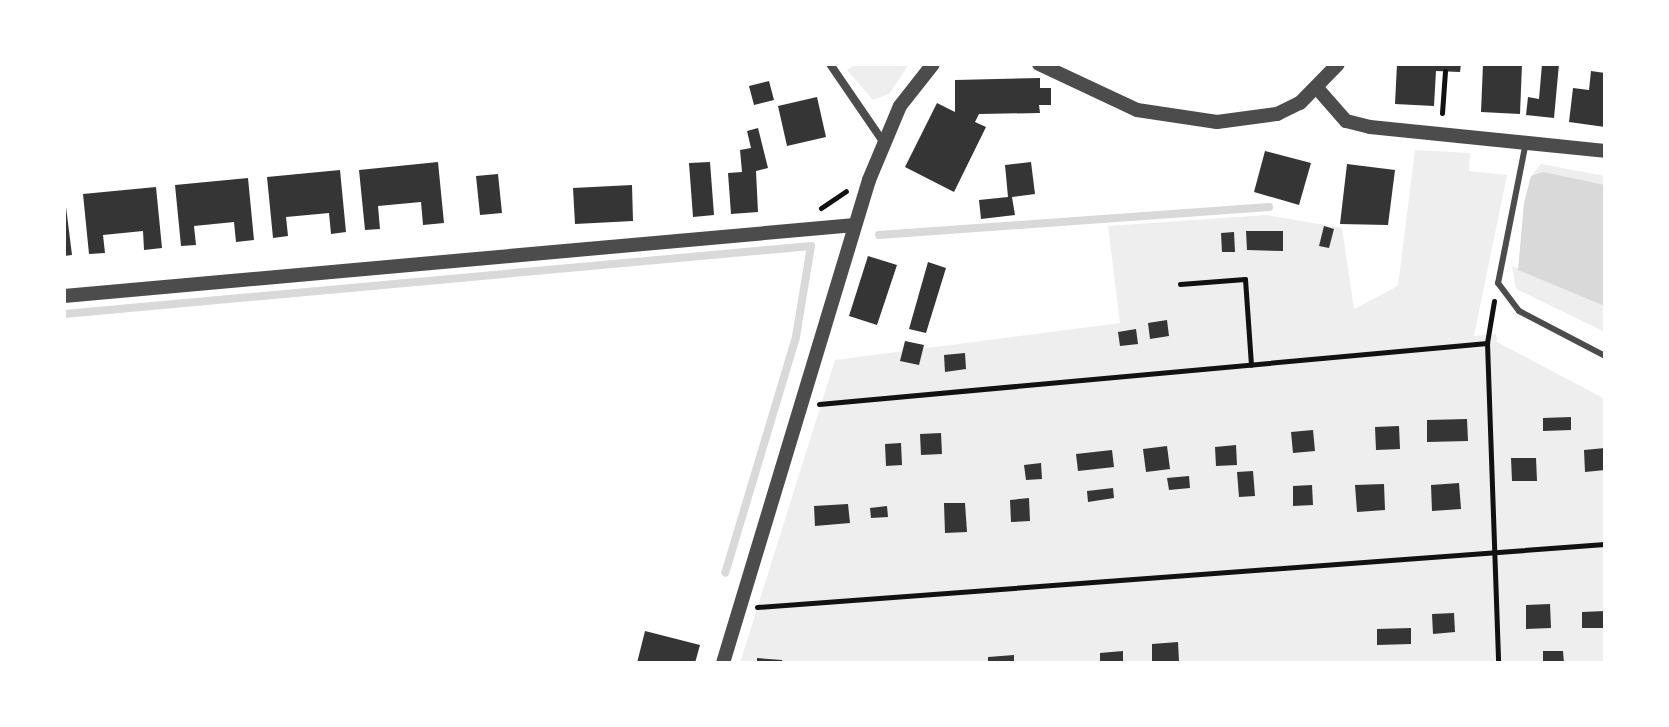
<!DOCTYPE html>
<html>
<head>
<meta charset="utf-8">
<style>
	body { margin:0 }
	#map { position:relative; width:1669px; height:727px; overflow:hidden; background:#fff; font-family:Poppins,sans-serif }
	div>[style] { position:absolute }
	.green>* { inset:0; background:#eee }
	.water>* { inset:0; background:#d9d9d9 }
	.stream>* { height:8px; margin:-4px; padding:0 4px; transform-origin:4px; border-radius:4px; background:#d9d9d9 }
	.building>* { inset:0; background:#353535 }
	.path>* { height:5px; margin:-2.5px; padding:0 2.5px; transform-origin:2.5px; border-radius:2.5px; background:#111 }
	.service>* { height:6px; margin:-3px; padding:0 3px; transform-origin:3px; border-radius:3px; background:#4c4c4c }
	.minor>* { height:8px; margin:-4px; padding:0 4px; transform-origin:4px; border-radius:4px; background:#4c4c4c }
	.tertiary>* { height:14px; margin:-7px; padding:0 7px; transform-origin:7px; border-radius:7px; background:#4c4c4c }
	span { translate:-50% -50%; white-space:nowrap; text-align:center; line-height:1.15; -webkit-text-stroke:8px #fff; paint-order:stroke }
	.frame { position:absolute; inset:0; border:66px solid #fff; pointer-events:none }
</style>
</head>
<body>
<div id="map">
	<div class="green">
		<div style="clip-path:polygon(857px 64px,909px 64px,889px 94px,873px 100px,847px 70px)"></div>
		<div style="clip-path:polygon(1415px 150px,1470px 153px,1469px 171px,1507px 175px,1474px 336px,1496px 334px,1497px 342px,1605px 399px,1605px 663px,740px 663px,835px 360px,1120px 323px,1108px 226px,1266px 215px,1342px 228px,1354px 309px,1398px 286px)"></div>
		<div style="clip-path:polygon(1541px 164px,1605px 176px,1605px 185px,1531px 176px)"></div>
		<div style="clip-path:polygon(1512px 266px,1605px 302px,1605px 332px,1516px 289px)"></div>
	</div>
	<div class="water">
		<div style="clip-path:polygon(1543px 172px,1605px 185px,1605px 306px,1518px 270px,1524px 203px,1531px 176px)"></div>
	</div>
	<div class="stream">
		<div style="left:879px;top:235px;width:391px;rotate:-4.1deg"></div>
		<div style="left:64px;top:314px;width:750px;rotate:-5.2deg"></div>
		<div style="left:811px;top:246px;width:92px;rotate:99.4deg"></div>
		<div style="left:796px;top:337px;width:246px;rotate:106.7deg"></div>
	</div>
	<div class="building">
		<div style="clip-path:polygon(1397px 64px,1461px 64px,1460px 72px,1436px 71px,1434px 106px,1395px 104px)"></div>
		<div style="clip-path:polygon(1483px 64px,1522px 64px,1520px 114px,1481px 112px)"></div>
		<div style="clip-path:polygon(1542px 64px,1559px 64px,1554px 118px,1526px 115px,1528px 97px,1539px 99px)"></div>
		<div style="clip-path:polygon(1591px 71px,1605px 73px,1605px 127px,1569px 122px,1573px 88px,1589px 90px)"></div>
		<div style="clip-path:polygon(1040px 78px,1040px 88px,1051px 88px,1051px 105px,1039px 105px,1040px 113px,979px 114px,975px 122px,986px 127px,954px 192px,905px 167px,937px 103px,955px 112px,955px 80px)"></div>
		<div style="clip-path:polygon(769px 81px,774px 100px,754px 105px,749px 86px)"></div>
		<div style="clip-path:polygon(817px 97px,826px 137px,787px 146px,778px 106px)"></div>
		<div style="clip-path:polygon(758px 128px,768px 168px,756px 171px,758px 212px,731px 214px,728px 173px,742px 172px,740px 150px,751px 148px,747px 131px)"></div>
		<div style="clip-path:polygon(1265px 151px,1311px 163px,1299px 205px,1254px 192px)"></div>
		<div style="clip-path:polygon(438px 162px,444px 223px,423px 225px,421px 202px,378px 206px,380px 229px,365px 230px,359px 170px)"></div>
		<div style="clip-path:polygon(710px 162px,714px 215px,693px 217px,689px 163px)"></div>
		<div style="clip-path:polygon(1031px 162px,1035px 194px,1012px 197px,1015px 215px,981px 219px,979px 200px,1008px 197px,1005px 165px)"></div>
		<div style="clip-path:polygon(1347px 164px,1395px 170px,1388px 225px,1340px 224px)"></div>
		<div style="clip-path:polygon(340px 170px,346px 232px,331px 234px,329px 213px,286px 217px,288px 236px,273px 238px,267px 177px)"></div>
		<div style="clip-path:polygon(498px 174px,502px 213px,480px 215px,476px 176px)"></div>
		<div style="clip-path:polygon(248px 178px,254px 240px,236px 242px,234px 222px,194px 226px,196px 245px,181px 246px,175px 185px)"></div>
		<div style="clip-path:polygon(632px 185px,633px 221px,575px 224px,573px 188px)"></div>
		<div style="clip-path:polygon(156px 187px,162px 248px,144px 250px,143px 231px,103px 235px,105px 253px,89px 254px,83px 194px)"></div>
		<div style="clip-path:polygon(64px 191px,72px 255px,64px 256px)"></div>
		<div style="clip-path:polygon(1324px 226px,1334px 229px,1329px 248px,1319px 246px)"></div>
		<div style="clip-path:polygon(1246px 231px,1283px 231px,1283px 251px,1247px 250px)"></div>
		<div style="clip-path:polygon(1234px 232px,1235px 252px,1222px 252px,1221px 233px)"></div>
		<div style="clip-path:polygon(868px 256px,897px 265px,877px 325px,849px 316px)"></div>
		<div style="clip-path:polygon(928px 262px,946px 268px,926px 333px,909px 329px)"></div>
		<div style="clip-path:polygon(1167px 320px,1169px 336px,1150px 339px,1148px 323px)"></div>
		<div style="clip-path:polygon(1136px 329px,1138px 344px,1120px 346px,1118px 332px)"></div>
		<div style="clip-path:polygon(905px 341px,924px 345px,919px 365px,900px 361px)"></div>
		<div style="clip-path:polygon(965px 353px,966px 369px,945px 372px,944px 355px)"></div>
		<div style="clip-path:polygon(1571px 417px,1571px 430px,1543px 431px,1543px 418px)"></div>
		<div style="clip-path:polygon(1467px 419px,1468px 441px,1427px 442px,1427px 420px)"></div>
		<div style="clip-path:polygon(1399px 426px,1400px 449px,1376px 450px,1375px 427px)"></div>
		<div style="clip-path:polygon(1313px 430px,1315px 451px,1293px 453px,1291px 432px)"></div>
		<div style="clip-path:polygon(941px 433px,942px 454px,921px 455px,920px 434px)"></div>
		<div style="clip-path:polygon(901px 443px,902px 465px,886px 466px,885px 444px)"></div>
		<div style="clip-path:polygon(1236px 445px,1237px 465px,1216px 466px,1215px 447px)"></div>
		<div style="clip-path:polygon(1167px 446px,1170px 469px,1146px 472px,1143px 449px)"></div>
		<div style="clip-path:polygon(1605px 448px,1605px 470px,1585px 472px,1584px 450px)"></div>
		<div style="clip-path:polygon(1112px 450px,1114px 467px,1078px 471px,1076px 454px)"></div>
		<div style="clip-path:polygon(1511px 458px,1536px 458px,1537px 481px,1512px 481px)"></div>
		<div style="clip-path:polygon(1041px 463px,1042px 479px,1026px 480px,1024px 465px)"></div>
		<div style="clip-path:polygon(1253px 471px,1255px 496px,1239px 497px,1237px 472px)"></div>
		<div style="clip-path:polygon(1189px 476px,1190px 488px,1169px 490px,1167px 478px)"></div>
		<div style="clip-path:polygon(1459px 483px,1461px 509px,1432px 511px,1431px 485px)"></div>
		<div style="clip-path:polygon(1384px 484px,1385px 510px,1357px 512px,1355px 485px)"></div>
		<div style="clip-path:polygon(1312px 485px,1313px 505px,1293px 506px,1293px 486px)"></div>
		<div style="clip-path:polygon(1113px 488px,1114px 498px,1088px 502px,1087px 491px)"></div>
		<div style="clip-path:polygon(1029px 498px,1030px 521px,1011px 522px,1010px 500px)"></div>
		<div style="clip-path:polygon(944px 503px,965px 503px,967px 532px,945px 533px)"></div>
		<div style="clip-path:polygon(848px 504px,850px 523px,815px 526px,814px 506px)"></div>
		<div style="clip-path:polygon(887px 506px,888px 517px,871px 518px,870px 508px)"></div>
		<div style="clip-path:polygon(1550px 604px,1551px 628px,1526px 629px,1526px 605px)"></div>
		<div style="clip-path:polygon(1605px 611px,1605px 628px,1582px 628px,1582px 612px)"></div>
		<div style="clip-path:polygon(1454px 613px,1455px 632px,1433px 634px,1432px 614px)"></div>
		<div style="clip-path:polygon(1411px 628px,1411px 644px,1377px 645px,1377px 629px)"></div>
		<div style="clip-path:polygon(645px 631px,700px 645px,695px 663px,637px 663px)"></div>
		<div style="clip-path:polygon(1178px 642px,1179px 661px,1152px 662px,1152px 644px)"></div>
		<div style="clip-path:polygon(1123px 651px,1123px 663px,1100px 663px,1100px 653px)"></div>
		<div style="clip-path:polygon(1543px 651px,1563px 651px,1564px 663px,1543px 663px)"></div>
		<div style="clip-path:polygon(1014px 655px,1014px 663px,988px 663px,988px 657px)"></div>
		<div style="clip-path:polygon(757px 658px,782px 660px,782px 663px,757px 663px)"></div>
	</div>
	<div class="path">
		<div style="left:1442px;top:113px;width:42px;rotate:-85.9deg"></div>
		<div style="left:821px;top:208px;width:30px;rotate:-34deg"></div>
		<div style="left:1180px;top:284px;width:65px;rotate:-4.4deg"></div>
		<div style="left:1245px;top:279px;width:86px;rotate:86deg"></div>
		<div style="left:1494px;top:301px;width:43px;rotate:99.5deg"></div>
		<div style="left:1487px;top:343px;width:320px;rotate:88deg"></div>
		<div style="left:819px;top:404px;width:671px;rotate:-5.22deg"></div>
		<div style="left:757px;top:607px;width:850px;rotate:-4.25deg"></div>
	</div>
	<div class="service">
		<div style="left:1526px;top:142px;width:144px;rotate:101.2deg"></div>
		<div style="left:1498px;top:283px;width:35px;rotate:53deg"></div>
		<div style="left:1519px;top:311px;width:97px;rotate:27.6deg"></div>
	</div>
	<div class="minor">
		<div style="left:830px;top:64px;width:96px;rotate:55.6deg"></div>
	</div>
	<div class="tertiary">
		<div style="left:1039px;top:64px;width:108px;rotate:25.1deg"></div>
		<div style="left:1137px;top:110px;width:81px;rotate:8.5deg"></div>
		<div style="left:1217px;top:122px;width:61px;rotate:-7.6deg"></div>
		<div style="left:1277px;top:114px;width:25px;rotate:-26deg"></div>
		<div style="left:1300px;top:103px;width:54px;rotate:-45.7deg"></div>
		<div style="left:1317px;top:88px;width:44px;rotate:48.7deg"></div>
		<div style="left:1346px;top:121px;width:25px;rotate:14deg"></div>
		<div style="left:1370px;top:127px;width:236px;rotate:5.8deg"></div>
		<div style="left:64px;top:296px;width:794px;rotate:-5.13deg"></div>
		<div style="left:723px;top:663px;width:505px;rotate:-73.18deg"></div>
		<div style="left:869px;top:180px;width:80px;rotate:-67.3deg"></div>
		<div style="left:900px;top:106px;width:53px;rotate:-51.8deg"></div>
	</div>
	<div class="frame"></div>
</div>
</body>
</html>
